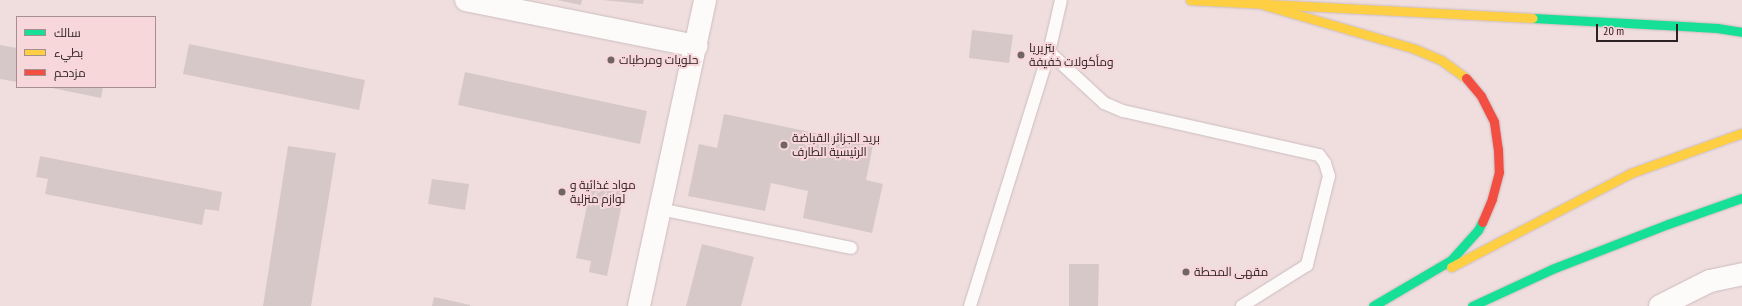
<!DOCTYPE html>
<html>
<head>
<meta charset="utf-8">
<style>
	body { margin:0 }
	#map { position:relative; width:1742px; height:306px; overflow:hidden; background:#f0dedf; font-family:"PT Sans Narrow",Cairo,sans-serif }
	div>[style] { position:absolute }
	.building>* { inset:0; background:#d6c8c8 }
	.roads { filter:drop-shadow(0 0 1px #cbbdbe) drop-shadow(0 0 1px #cbbdbe) }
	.lane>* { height:12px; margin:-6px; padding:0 6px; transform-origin:6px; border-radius:6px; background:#fdfafa }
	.street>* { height:22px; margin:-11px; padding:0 11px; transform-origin:11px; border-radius:11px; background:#fdfafa }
	.fast>* { height:9px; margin:-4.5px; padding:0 4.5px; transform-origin:4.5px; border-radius:4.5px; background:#16e098 }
	.slow>* { height:9px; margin:-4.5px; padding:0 4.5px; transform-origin:4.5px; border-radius:4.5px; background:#ffcf43 }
	.jam>* { height:9px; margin:-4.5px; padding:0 4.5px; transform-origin:4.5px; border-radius:4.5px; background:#f24e42 }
	.dots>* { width:11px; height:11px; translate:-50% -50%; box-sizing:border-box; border:2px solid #f7d7d9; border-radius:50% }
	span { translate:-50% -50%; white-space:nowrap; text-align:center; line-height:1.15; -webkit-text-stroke:4px #f7d7d9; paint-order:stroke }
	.poi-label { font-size:12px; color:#2d2223 }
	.left { translate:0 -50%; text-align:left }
	.legend { position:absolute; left:16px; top:16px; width:140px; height:72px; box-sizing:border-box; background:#f7d7d9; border:1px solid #a68f90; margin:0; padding:5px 7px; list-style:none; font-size:12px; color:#2d2223 }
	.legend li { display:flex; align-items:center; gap:8px; height:20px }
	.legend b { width:20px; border:1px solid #a68f90 }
	.scale { position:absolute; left:1596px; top:24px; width:82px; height:18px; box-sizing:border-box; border:2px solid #2d2223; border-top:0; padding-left:5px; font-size:12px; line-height:14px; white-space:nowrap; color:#2d2223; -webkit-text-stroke:3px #f7d7d9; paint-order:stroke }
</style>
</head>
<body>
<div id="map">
	<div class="building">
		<div style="clip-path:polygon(557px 0,582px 0,581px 5px)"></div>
		<div style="clip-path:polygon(602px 0,644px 0,643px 4px)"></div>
		<div style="clip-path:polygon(972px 30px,1013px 35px,1009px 63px,969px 58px)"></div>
		<div style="clip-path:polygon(189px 44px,365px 80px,359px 110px,183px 74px)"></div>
		<div style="clip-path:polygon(0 45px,17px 48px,17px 82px,0 79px)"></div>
		<div style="clip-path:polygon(465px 72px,647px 111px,640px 144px,458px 105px)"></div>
		<div style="clip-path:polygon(47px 87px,103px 87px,101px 98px)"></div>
		<div style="clip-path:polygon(724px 114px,873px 145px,866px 180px,883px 184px,872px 233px,803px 218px,808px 191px,771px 183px,765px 211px,688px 196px,699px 144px,717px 148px)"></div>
		<div style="clip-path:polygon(288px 146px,336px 153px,311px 306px,263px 306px)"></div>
		<div style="clip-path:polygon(40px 156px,222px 192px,219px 211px,205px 209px,202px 225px,45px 194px,48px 179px,36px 177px)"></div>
		<div style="clip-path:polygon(432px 179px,469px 184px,465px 210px,428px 204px)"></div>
		<div style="clip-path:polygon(592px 182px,625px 189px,607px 276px,589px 272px,591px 261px,576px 258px)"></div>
		<div style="clip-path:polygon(702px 244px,754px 257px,741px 306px,686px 306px)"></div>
		<div style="clip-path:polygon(1069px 264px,1099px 264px,1098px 306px,1069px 306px)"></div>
		<div style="clip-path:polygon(434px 297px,470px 305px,470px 306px,432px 306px)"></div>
	</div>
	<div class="roads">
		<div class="lane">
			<div style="left:1049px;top:52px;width:75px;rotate:42.8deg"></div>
			<div style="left:1104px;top:103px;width:21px;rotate:23deg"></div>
			<div style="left:1123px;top:111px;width:201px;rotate:12.7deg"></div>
			<div style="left:1319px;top:155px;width:10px;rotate:53deg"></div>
			<div style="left:1325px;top:163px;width:14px;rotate:73deg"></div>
			<div style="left:1329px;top:176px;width:92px;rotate:103.9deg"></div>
			<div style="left:1307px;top:265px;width:77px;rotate:147.8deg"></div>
			<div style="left:660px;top:209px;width:195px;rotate:11.5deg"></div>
			<div style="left:970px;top:306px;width:266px;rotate:-72.7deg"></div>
			<div style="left:1049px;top:52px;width:53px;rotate:-77deg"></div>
		</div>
		<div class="street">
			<div style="left:466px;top:0;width:235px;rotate:11.3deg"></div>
			<div style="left:639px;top:306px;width:313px;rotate:-77.8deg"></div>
			<div style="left:1660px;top:306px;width:56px;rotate:-26.6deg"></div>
			<div style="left:1710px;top:281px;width:33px;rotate:-12deg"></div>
		</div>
		<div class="fast">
			<div style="left:1533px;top:18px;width:184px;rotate:3.1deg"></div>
			<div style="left:1717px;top:28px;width:25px;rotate:9deg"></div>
			<div style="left:1373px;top:306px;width:91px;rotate:-30.5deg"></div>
			<div style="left:1451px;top:260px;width:40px;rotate:-48deg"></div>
			<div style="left:1478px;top:230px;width:9px;rotate:-63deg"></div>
			<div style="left:1472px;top:306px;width:88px;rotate:-24.8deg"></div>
			<div style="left:1552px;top:269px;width:124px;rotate:-21.2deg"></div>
			<div style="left:1668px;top:224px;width:78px;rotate:-19.4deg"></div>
		</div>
		<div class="slow">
			<div style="left:1190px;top:0;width:343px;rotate:3deg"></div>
			<div style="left:1264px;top:5px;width:157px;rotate:16.2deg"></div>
			<div style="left:1415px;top:49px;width:28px;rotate:23deg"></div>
			<div style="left:1441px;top:60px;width:31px;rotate:36deg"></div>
			<div style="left:1451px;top:267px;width:203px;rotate:-27.6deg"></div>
			<div style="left:1631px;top:173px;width:118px;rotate:-19.8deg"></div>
		</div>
		<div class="jam">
			<div style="left:1466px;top:78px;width:23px;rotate:50deg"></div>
			<div style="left:1481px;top:96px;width:29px;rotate:63deg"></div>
			<div style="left:1494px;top:122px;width:27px;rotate:82deg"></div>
			<div style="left:1498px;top:149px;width:23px;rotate:88deg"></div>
			<div style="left:1499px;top:172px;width:28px;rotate:105deg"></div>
			<div style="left:1492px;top:199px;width:25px;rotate:113deg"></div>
		</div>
	</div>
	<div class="dots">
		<div style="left:1021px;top:55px;background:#716465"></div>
		<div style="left:611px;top:60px;background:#716465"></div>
		<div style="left:784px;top:145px;background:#716465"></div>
		<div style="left:562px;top:192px;background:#716465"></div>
		<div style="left:1186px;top:272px;background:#716465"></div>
	</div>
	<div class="poi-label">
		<span class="left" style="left:1029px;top:55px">بتزيريا<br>ومأكولات خفيفة</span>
		<span class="left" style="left:619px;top:60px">حلويات ومرطبات</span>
		<span class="left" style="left:792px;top:145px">بريد الجزائر القباضة<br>الرئيسية الطارف</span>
		<span class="left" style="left:570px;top:192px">مواد غذائية و<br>لوازم منزلية</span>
		<span class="left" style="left:1194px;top:272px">مقهى المحطة</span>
	</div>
	<ul class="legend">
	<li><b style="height:5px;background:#16e098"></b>سالك</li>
	<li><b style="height:5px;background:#ffcf43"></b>بطيء</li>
	<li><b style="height:5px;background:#f24e42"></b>مزدحم</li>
	</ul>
	<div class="scale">20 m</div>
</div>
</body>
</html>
